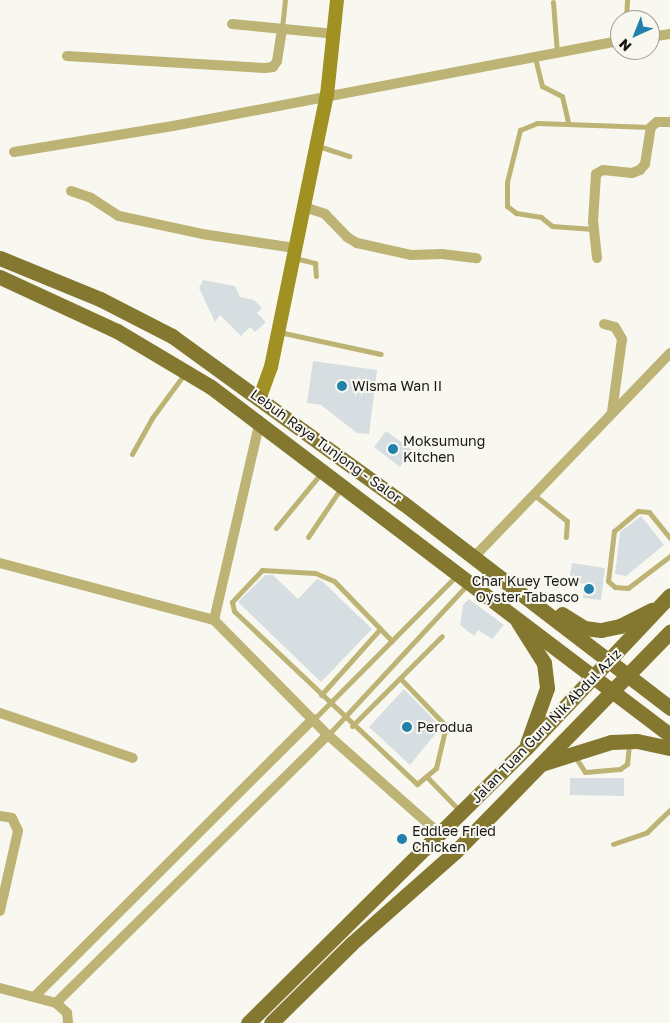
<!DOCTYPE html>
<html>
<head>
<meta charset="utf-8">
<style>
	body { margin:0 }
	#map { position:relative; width:670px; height:1023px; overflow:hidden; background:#f9f8f0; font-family:"Golos Text",sans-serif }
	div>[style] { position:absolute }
	.building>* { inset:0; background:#d7dee2 }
	.lane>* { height:5px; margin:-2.5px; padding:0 2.5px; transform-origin:2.5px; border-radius:2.5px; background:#bdb375 }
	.street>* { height:10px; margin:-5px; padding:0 5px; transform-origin:5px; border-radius:5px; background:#bdb375 }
	.secondary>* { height:14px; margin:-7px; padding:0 7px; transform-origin:7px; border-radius:7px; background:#a19122 }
	.primary>* { height:15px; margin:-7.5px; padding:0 7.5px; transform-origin:7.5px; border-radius:7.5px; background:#847830 }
	.dots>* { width:14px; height:14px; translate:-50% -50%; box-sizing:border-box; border:2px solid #f9f8f0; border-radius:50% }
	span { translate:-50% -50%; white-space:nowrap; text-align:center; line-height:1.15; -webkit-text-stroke:4px #f9f8f0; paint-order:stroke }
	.poi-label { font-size:14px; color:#181715 }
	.left { translate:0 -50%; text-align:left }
	.right { translate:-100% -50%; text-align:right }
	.street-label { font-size:14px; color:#181715 }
	.north { position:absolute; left:610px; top:10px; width:50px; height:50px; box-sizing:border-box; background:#f9f8f0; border:1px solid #9f9e98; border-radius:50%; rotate:224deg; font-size:14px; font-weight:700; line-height:20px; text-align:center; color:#181715 }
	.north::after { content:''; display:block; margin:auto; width:18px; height:22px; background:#2280ac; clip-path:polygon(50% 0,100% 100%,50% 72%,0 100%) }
</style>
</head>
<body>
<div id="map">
	<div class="building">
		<div style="clip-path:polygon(203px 280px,235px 286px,240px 297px,254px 300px,262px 308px,257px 313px,266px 322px,255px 332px,250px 327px,241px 336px,220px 315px,215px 322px,199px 288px)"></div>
		<div style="clip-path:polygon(313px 361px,377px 370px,369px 434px,357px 433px,321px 405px,307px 403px)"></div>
		<div style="clip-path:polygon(386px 431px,412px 450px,400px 467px,374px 447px)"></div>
		<div style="clip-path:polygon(641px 516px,664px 545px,626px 576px,615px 574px,620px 532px)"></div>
		<div style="clip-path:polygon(572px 563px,605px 568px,601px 600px,583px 598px,585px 584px,569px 581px)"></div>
		<div style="clip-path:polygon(265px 575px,273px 575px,298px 599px,317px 579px,322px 581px,372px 629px,321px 682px,238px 602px)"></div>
		<div style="clip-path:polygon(469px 599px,504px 625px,492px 639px,478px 630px,474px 636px,460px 625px,463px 605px)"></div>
		<div style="clip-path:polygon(404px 689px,441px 727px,410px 765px,369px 727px)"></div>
		<div style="clip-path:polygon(570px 778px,624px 778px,624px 796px,570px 795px)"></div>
	</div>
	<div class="lane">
		<div style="left:553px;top:2px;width:51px;rotate:85.5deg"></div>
		<div style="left:626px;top:20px;width:20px;rotate:-87deg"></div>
		<div style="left:282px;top:28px;width:28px;rotate:-84deg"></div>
		<div style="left:535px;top:58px;width:29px;rotate:76deg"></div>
		<div style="left:542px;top:86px;width:22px;rotate:27deg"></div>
		<div style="left:562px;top:96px;width:28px;rotate:77deg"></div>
		<div style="left:318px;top:146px;width:33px;rotate:18deg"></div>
		<div style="left:593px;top:229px;width:41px;rotate:-175.8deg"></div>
		<div style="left:552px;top:226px;width:14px;rotate:-141deg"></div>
		<div style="left:541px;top:217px;width:25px;rotate:-171deg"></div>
		<div style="left:516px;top:213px;width:11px;rotate:-142deg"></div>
		<div style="left:507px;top:206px;width:24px;rotate:-90deg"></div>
		<div style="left:507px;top:182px;width:54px;rotate:-76deg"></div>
		<div style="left:520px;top:130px;width:18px;rotate:-22deg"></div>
		<div style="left:537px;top:123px;width:114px;rotate:2deg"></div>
		<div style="left:295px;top:258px;width:21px;rotate:14deg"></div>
		<div style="left:315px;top:263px;width:13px;rotate:86deg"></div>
		<div style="left:279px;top:332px;width:104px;rotate:12.2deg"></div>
		<div style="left:132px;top:454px;width:41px;rotate:-60.9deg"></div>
		<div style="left:152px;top:418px;width:56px;rotate:-53.7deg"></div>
		<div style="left:533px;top:494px;width:43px;rotate:38.5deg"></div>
		<div style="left:567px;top:521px;width:16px;rotate:94deg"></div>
		<div style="left:276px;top:528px;width:72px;rotate:-50.6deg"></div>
		<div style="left:308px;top:537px;width:59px;rotate:-56deg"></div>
		<div style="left:670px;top:538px;width:33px;rotate:-129deg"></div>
		<div style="left:649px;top:512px;width:11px;rotate:-175deg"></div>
		<div style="left:638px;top:511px;width:31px;rotate:140deg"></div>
		<div style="left:614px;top:531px;width:50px;rotate:96.8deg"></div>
		<div style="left:608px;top:581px;width:9px;rotate:41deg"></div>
		<div style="left:615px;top:587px;width:13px;rotate:4deg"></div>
		<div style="left:628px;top:588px;width:53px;rotate:-37.3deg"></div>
		<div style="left:392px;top:641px;width:83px;rotate:-134deg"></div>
		<div style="left:334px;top:581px;width:21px;rotate:-157deg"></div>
		<div style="left:315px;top:573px;width:53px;rotate:-176.8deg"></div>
		<div style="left:262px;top:570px;width:44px;rotate:133.2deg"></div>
		<div style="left:232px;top:602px;width:9px;rotate:77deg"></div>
		<div style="left:234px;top:611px;width:252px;rotate:43.4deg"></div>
		<div style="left:417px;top:784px;width:25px;rotate:-40deg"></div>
		<div style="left:436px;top:768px;width:43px;rotate:-76.6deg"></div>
		<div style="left:446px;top:726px;width:66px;rotate:-133.8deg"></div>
		<div style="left:321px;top:695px;width:89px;rotate:-48.2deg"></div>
		<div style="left:314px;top:719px;width:202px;rotate:-45.2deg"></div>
		<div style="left:352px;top:726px;width:127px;rotate:-45deg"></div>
		<div style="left:328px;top:735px;width:207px;rotate:-47.2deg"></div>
		<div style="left:574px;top:755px;width:20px;rotate:57deg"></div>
		<div style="left:585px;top:772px;width:35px;rotate:-5deg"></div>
		<div style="left:620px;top:769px;width:9px;rotate:-36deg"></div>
		<div style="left:627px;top:764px;width:20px;rotate:-84deg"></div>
		<div style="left:427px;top:777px;width:47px;rotate:45.9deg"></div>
		<div style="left:613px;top:844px;width:36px;rotate:-19deg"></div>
		<div style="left:647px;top:832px;width:32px;rotate:-44deg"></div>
	</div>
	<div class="street">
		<div style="left:232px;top:24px;width:103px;rotate:5.5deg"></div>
		<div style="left:650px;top:37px;width:20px;rotate:-9deg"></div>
		<div style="left:67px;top:56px;width:198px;rotate:3.5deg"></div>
		<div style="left:265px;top:68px;width:8px;rotate:-7deg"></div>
		<div style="left:273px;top:67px;width:7px;rotate:-56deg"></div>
		<div style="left:277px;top:61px;width:33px;rotate:-81deg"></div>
		<div style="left:14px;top:152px;width:161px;rotate:-9.3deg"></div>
		<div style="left:173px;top:126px;width:455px;rotate:-10.8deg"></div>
		<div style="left:71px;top:191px;width:21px;rotate:19deg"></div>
		<div style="left:91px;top:198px;width:33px;rotate:33deg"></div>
		<div style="left:119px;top:216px;width:85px;rotate:12.2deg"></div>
		<div style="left:202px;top:234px;width:94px;rotate:8.6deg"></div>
		<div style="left:304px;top:207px;width:22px;rotate:18deg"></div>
		<div style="left:325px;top:214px;width:32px;rotate:46deg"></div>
		<div style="left:347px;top:237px;width:12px;rotate:31deg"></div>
		<div style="left:357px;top:243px;width:55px;rotate:12.5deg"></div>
		<div style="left:411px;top:255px;width:31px;rotate:-2deg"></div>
		<div style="left:442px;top:254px;width:35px;rotate:7deg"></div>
		<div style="left:597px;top:258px;width:36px;rotate:-96deg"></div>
		<div style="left:593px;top:222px;width:48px;rotate:-86.4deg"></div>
		<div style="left:596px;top:174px;width:8px;rotate:-30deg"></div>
		<div style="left:603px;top:170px;width:29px;rotate:6deg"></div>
		<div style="left:632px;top:173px;width:9px;rotate:-21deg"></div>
		<div style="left:640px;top:170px;width:8px;rotate:-50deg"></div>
		<div style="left:645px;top:164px;width:37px;rotate:-81deg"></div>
		<div style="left:651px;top:127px;width:8px;rotate:-40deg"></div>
		<div style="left:657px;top:122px;width:13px"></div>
		<div style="left:604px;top:324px;width:11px;rotate:15deg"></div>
		<div style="left:615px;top:327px;width:14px;rotate:60deg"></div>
		<div style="left:622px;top:339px;width:74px;rotate:97.8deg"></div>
		<div style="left:474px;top:557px;width:283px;rotate:-46.1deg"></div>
		<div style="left:0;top:563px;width:221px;rotate:14.9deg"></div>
		<div style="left:214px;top:620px;width:162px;rotate:45.3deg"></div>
		<div style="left:328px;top:735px;width:149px;rotate:41.5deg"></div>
		<div style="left:214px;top:620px;width:204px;rotate:-77deg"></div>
		<div style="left:0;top:713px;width:140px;rotate:18.7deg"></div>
		<div style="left:0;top:816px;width:12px;rotate:9deg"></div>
		<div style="left:12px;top:818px;width:14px;rotate:65deg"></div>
		<div style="left:18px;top:831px;width:82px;rotate:102.7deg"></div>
		<div style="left:0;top:988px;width:58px;rotate:15deg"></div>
		<div style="left:56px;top:1003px;width:15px;rotate:42deg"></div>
		<div style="left:67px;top:1013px;width:10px;rotate:84deg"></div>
		<div style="left:34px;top:997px;width:394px;rotate:-44.9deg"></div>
		<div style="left:56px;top:1003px;width:382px;rotate:-44.6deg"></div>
	</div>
	<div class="secondary">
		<div style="left:260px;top:397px;width:32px;rotate:-70deg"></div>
		<div style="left:271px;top:367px;width:278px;rotate:-78.4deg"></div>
		<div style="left:327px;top:95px;width:96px;rotate:-84deg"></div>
	</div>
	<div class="primary">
		<div style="left:0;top:258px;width:108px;rotate:22.3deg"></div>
		<div style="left:100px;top:299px;width:81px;rotate:27.2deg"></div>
		<div style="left:172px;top:336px;width:285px;rotate:35.9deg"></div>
		<div style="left:403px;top:503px;width:337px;rotate:37.5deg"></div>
		<div style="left:0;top:277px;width:129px;rotate:24.8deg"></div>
		<div style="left:117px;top:331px;width:109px;rotate:30.8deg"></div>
		<div style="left:211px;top:387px;width:576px;rotate:37.17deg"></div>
		<div style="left:562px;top:614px;width:26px;rotate:32deg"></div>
		<div style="left:584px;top:628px;width:17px;rotate:7deg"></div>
		<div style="left:601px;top:630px;width:19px;rotate:-12deg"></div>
		<div style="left:620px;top:626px;width:36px;rotate:-27deg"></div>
		<div style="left:518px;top:622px;width:49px;rotate:57.6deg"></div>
		<div style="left:544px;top:663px;width:25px;rotate:83deg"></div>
		<div style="left:547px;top:688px;width:59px;rotate:109.7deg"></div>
		<div style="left:541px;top:764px;width:73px;rotate:-17.4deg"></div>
		<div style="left:611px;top:742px;width:26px;rotate:-2deg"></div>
		<div style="left:637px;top:741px;width:34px;rotate:12deg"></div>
		<div style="left:248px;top:1023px;width:391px;rotate:-44.7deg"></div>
		<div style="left:526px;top:748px;width:210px;rotate:-46.7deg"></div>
		<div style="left:271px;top:1023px;width:112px;rotate:-44.6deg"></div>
		<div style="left:351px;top:944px;width:139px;rotate:-41.5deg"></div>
		<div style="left:455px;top:852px;width:308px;rotate:-45.7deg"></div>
	</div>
	<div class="dots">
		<div style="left:342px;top:386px;background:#2280ac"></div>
		<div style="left:393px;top:449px;background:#2280ac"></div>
		<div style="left:589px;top:589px;background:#2280ac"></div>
		<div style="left:407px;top:727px;background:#2280ac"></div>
		<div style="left:402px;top:839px;background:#2280ac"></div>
	</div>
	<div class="poi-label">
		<span class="left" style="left:352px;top:386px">Wisma Wan II</span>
		<span class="left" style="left:403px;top:449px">Moksumung<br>Kitchen</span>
		<span class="right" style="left:579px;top:589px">Char Kuey Teow<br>Oyster Tabasco</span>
		<span class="left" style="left:417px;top:727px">Perodua</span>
		<span class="left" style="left:412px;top:839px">Eddlee Fried<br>Chicken</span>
	</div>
	<div class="street-label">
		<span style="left:326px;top:446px;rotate:36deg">Lebuh Raya Tunjong - Salor</span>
		<span style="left:546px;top:726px;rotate:-46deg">Jalan Tuan Guru Nik Abdul Aziz</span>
	</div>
	<div class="north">N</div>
</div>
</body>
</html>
